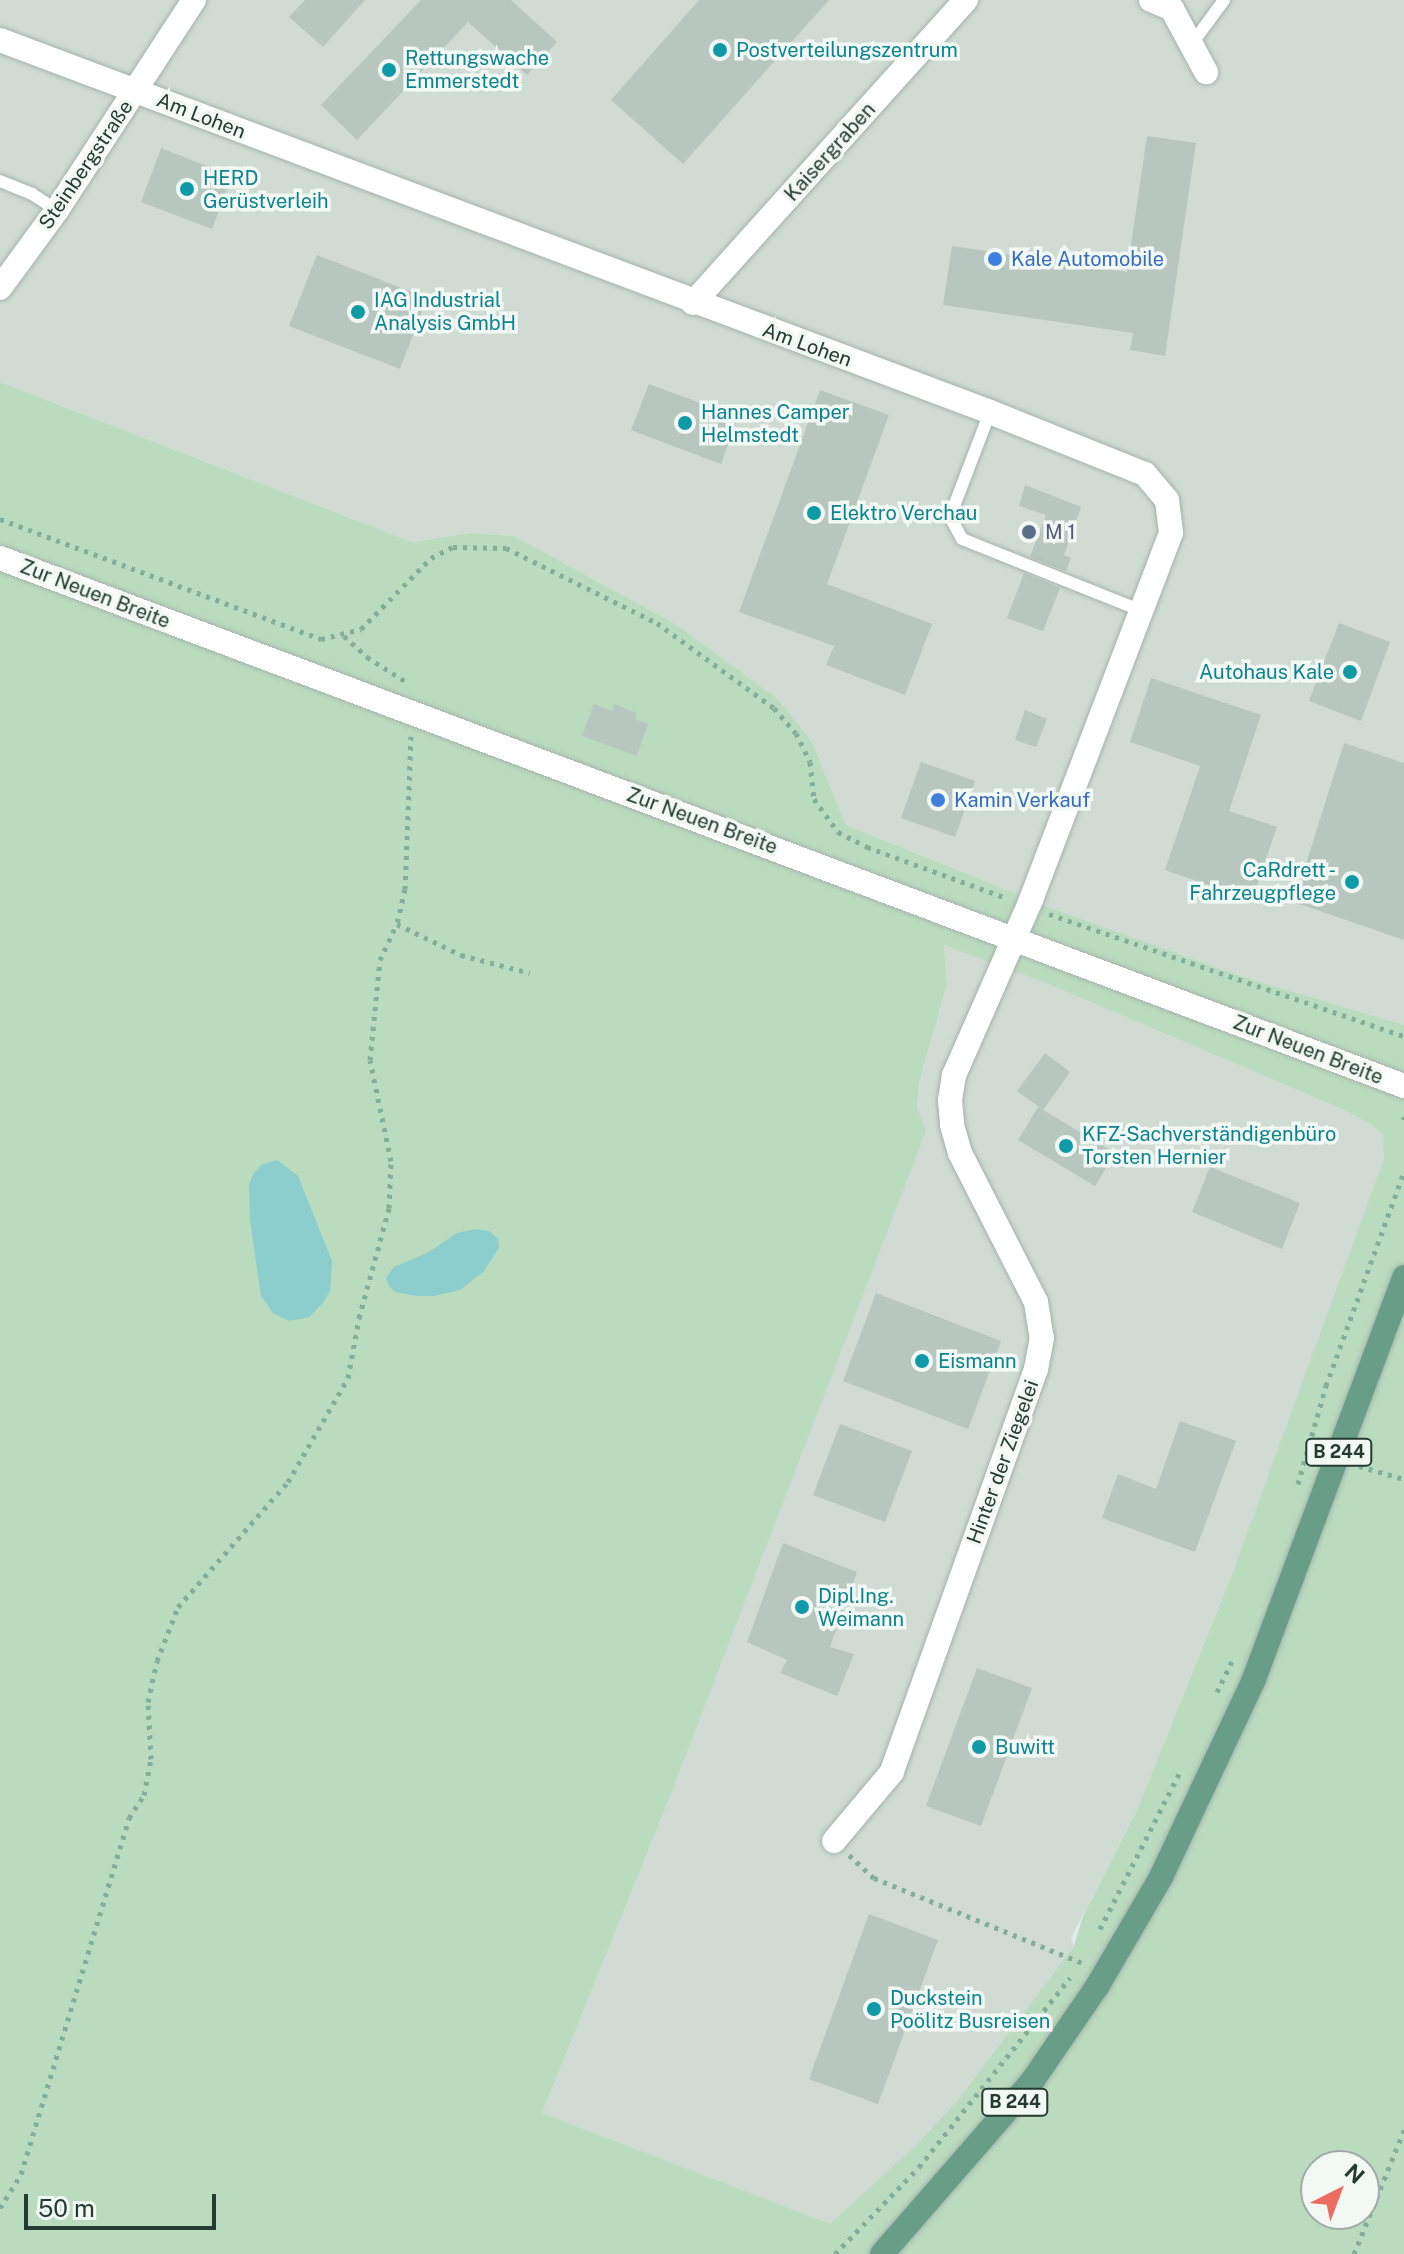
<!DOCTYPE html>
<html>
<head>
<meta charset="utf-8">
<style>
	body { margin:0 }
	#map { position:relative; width:1404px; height:2254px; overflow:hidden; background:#e1ebe5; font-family:"Public Sans",sans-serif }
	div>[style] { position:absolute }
	.built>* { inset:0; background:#d0dbd4 }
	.green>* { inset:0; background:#bbdbbf }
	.water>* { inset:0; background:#8ccdcd }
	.building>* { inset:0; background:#b7c6be }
	.path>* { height:5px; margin-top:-2.5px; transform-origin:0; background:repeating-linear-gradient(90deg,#84ad9a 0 4px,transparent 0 10px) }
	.roads { filter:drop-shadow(0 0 2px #a4b3ab) drop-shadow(0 0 2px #a4b3ab) }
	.service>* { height:12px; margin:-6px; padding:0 6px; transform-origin:6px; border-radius:6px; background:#fff }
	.minor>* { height:24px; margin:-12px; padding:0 12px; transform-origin:12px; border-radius:12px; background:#fff }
	.tertiary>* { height:24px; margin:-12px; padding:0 12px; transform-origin:12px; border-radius:12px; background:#fff }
	.primary>* { height:24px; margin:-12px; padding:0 12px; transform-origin:12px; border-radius:12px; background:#689e88 }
	.dots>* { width:22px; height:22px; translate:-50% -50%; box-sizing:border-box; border:4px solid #f2f8f4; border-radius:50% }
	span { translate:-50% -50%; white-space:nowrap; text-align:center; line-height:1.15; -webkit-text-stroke:7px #f2f8f4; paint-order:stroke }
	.shield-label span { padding:2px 6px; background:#f2f8f4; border:2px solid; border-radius:6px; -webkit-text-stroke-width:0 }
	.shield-label { font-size:18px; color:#233b31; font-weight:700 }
	.culture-label { font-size:20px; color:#0d838f }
	.left { translate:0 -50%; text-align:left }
	.right { translate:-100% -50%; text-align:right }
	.street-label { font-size:20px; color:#233b31 }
	.shop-label { font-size:20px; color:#366cbe }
	.service-label { font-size:20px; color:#4e5e75 }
	.north { position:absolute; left:1300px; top:2150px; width:80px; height:80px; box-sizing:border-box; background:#f2f8f4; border:2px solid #9faca6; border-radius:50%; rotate:42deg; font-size:22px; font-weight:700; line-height:32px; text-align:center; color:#233b31 }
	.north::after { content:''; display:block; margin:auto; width:28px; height:36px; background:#ea6d60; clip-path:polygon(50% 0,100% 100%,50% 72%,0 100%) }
	.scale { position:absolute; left:24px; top:2194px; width:192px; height:36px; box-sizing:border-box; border:4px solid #233b31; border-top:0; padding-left:10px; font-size:24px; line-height:28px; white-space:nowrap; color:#233b31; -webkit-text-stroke:6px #f2f8f4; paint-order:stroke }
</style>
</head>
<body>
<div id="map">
	<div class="built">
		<div style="clip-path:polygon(0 0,1404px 0,1404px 1025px,1241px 976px,1056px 910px,846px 825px,812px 742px,778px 699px,677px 625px,514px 536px,470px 533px,412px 542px,0 382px)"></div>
		<div style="clip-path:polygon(944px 944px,1048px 984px,1342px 1109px,1372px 1125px,1383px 1136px,1385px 1159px,1231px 1577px,1137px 1810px,1071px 1938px,1074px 1946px,957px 2101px,917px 2144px,830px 2225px,542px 2113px,665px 1809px,917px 1108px,919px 1082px,947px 984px)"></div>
	</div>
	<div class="green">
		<div style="clip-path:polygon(evenodd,0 382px,412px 542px,470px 533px,514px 536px,677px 625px,778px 699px,812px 742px,846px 825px,1056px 910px,1241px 976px,1404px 1025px,1404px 2254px,0 2254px,0 382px,944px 945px,1048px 984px,1342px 1109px,1372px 1125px,1383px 1136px,1384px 1159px,1231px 1577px,1137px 1810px,1083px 1916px,1074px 1946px,957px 2101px,917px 2144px,830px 2224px,542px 2113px,665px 1809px,926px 1131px,917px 1108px,919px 1082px,947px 984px,944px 945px,0 382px,1316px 2166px,1364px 2166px,1364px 2214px,1316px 2214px,1316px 2166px)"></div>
	</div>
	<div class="water">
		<div style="clip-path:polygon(277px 1160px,298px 1176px,332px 1261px,330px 1291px,323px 1303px,309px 1317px,290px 1321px,274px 1314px,261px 1296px,250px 1220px,249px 1185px,253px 1174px,261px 1165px)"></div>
		<div style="clip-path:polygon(476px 1229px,489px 1231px,498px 1239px,499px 1248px,484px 1271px,460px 1290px,434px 1296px,416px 1296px,395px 1292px,389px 1286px,386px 1278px,394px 1267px,427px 1253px,457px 1233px)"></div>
	</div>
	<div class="building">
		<div style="clip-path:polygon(305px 0,365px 0,323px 47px,289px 17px)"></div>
		<div style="clip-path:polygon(421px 0,511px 0,557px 42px,527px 75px,468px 22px,357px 140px,321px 105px)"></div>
		<div style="clip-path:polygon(699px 0,829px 0,683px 164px,611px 100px)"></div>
		<div style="clip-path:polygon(1147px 136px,1196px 143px,1165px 356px,1130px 350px,1133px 333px,943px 305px,952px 246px,1127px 272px)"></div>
		<div style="clip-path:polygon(161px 148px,232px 176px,212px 229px,141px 202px)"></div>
		<div style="clip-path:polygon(317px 255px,427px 298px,400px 369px,289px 326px)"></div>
		<div style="clip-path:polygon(649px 384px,738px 417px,721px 464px,631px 430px)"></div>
		<div style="clip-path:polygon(820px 390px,889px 415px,827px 584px,932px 624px,905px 695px,826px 665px,834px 646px,739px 612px)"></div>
		<div style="clip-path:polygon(1025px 485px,1081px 507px,1064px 555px,1071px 558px,1066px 571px,1030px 557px,1046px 515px,1019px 506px)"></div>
		<div style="clip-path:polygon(1024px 573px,1060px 588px,1043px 631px,1007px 618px)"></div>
		<div style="clip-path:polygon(1339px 623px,1390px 642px,1361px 721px,1309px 701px)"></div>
		<div style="clip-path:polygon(1151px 678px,1261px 715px,1229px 811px,1277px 827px,1252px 900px,1165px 870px,1200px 766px,1130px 742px)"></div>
		<div style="clip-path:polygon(594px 704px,612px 711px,614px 704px,637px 713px,635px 719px,648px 724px,637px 756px,582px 736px)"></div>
		<div style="clip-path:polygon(1025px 710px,1047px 719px,1036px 747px,1015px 740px)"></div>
		<div style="clip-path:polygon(1344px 743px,1404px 763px,1404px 940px,1294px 902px)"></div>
		<div style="clip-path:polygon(921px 762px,975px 781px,955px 837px,901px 818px)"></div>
		<div style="clip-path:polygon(1045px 1053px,1070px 1072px,1043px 1110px,1017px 1091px)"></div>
		<div style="clip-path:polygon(1038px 1107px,1115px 1153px,1095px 1186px,1018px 1140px)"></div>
		<div style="clip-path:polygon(1210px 1167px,1300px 1203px,1282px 1249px,1192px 1212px)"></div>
		<div style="clip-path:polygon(876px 1293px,1001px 1341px,968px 1429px,843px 1381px)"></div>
		<div style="clip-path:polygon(1180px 1421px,1236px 1441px,1195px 1552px,1102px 1518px,1118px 1474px,1156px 1489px)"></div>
		<div style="clip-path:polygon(840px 1424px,912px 1451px,885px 1522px,813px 1495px)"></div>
		<div style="clip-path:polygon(783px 1543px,857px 1572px,830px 1647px,854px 1654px,837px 1696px,780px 1673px,787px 1660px,747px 1642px)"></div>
		<div style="clip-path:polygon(977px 1668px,1032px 1688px,981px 1826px,926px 1806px)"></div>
		<div style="clip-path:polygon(869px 1914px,938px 1940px,878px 2104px,809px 2079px)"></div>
	</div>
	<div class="path">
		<div style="left:0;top:519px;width:343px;rotate:20.5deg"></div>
		<div style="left:321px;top:639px;width:41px;rotate:-14deg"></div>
		<div style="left:361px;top:629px;width:100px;rotate:-45.4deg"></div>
		<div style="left:431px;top:558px;width:25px;rotate:-27deg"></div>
		<div style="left:453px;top:547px;width:53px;rotate:1.1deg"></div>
		<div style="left:506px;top:548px;width:169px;rotate:26.4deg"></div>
		<div style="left:657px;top:623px;width:145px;rotate:36deg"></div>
		<div style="left:774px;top:708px;width:33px;rotate:49deg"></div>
		<div style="left:796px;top:733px;width:32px;rotate:64deg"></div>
		<div style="left:810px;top:762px;width:37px;rotate:84deg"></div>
		<div style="left:814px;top:799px;width:41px;rotate:54deg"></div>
		<div style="left:838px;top:832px;width:33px;rotate:27deg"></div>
		<div style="left:867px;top:847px;width:148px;rotate:20.1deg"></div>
		<div style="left:344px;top:636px;width:31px;rotate:42deg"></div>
		<div style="left:367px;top:657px;width:49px;rotate:32.4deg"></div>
		<div style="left:411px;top:736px;width:153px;rotate:92.2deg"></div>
		<div style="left:405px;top:889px;width:36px;rotate:103deg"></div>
		<div style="left:397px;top:924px;width:71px;rotate:25.8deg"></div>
		<div style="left:461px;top:955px;width:71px;rotate:14.6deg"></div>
		<div style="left:1049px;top:914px;width:375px;rotate:19deg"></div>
		<div style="left:1404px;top:1116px;width:9px;rotate:90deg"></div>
		<div style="left:1359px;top:1466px;width:47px;rotate:16.1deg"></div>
		<div style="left:1298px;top:1484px;width:102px;rotate:-74.1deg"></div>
		<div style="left:1326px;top:1386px;width:228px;rotate:-70deg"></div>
		<div style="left:1217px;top:1692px;width:34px;rotate:-64deg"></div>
		<div style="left:849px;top:1855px;width:34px;rotate:43deg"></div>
		<div style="left:874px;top:1878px;width:225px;rotate:22.2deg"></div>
		<div style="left:1100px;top:1929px;width:178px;rotate:-63deg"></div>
		<div style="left:0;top:2208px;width:40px;rotate:-58deg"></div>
		<div style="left:21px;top:2174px;width:372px;rotate:-73.1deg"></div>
		<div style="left:129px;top:1818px;width:27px;rotate:-57deg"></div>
		<div style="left:144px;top:1795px;width:37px;rotate:-79deg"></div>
		<div style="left:151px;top:1759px;width:57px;rotate:-93deg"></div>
		<div style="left:148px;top:1702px;width:42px;rotate:-77.6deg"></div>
		<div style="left:157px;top:1661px;width:58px;rotate:-68.7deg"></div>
		<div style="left:178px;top:1607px;width:167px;rotate:-48.7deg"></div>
		<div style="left:288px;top:1482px;width:120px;rotate:-60deg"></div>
		<div style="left:348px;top:1378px;width:61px;rotate:-79.6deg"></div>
		<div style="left:359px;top:1318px;width:114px;rotate:-74.7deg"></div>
		<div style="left:389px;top:1208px;width:47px;rotate:-87.6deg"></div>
		<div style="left:391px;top:1161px;width:103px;rotate:-101.7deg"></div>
		<div style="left:370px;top:1060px;width:100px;rotate:-84.3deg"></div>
		<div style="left:380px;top:960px;width:40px;rotate:-65deg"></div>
		<div style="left:835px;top:2254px;width:121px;rotate:-46deg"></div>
		<div style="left:919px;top:2167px;width:242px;rotate:-51.4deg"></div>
		<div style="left:1354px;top:2254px;width:134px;rotate:-68deg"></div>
	</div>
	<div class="roads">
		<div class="service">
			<div style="left:1191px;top:45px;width:56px;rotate:-53.7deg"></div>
			<div style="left:0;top:181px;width:35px;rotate:22deg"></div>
			<div style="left:32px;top:194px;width:30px;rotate:33deg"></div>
			<div style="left:990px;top:412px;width:112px;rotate:110.9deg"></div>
			<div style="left:950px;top:517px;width:25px;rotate:61deg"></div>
			<div style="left:962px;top:539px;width:194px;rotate:21.8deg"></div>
		</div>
		<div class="minor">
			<div style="left:1151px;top:0;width:23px;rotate:23deg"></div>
			<div style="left:1172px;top:9px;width:72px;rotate:61.6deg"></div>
			<div style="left:0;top:40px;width:1058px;rotate:20.59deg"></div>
			<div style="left:990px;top:412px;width:167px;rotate:21.8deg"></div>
			<div style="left:1145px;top:474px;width:34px;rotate:50deg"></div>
			<div style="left:1167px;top:500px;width:33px;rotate:83deg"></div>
			<div style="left:1171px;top:533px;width:393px;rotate:110.9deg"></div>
			<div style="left:1031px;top:900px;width:191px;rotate:113.7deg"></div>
			<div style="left:954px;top:1075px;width:25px;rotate:99deg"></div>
			<div style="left:950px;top:1100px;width:25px;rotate:85deg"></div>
			<div style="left:952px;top:1125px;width:29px;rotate:74deg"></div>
			<div style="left:960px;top:1153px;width:167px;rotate:63deg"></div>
			<div style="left:1036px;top:1302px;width:36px;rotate:81deg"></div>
			<div style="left:1042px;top:1338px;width:32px;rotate:101deg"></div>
			<div style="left:1036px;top:1369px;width:428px;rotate:109.7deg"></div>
			<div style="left:892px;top:1772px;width:90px;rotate:130deg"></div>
			<div style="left:0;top:288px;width:97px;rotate:-53.8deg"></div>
			<div style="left:57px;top:210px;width:251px;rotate:-56.9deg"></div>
			<div style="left:693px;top:303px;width:408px;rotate:-48deg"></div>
		</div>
		<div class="tertiary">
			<div style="left:0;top:558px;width:1500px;rotate:20.61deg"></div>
		</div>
		<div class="primary">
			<div style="left:882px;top:2254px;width:230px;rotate:-49deg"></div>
			<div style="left:1033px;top:2080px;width:115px;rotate:-55.6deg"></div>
			<div style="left:1098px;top:1985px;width:125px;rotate:-59.7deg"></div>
			<div style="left:1161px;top:1877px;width:219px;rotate:-64.8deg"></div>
			<div style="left:1254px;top:1679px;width:429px;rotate:-69.5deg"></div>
		</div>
	</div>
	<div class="dots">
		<div style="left:720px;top:50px;background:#0f9aa8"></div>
		<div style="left:389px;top:70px;background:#0f9aa8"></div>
		<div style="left:187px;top:189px;background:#0f9aa8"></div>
		<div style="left:995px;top:259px;background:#3f7fe0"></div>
		<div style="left:358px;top:312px;background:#0f9aa8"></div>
		<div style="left:685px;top:423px;background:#0f9aa8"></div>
		<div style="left:814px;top:513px;background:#0f9aa8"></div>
		<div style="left:1029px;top:532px;background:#5c6f8a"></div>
		<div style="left:1350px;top:672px;background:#0f9aa8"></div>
		<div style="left:938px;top:800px;background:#3f7fe0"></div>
		<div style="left:1352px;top:882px;background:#0f9aa8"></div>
		<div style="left:1066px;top:1146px;background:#0f9aa8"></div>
		<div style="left:922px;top:1361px;background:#0f9aa8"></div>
		<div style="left:802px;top:1607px;background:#0f9aa8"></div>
		<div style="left:979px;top:1747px;background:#0f9aa8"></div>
		<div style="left:874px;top:2009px;background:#0f9aa8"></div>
	</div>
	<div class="shield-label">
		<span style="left:1339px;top:1452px">B 244</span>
		<span style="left:1015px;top:2102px">B 244</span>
	</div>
	<div class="culture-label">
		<span class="left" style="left:736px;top:50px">Postverteilungszentrum</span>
		<span class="left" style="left:405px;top:70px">Rettungswache<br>Emmerstedt</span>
		<span class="left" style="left:203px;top:190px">HERD<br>Gerüstverleih</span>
		<span class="left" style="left:374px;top:312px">IAG Industrial<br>Analysis GmbH</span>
		<span class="left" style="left:701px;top:424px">Hannes Camper<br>Helmstedt</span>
		<span class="left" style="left:830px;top:513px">Elektro Verchau</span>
		<span class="right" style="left:1334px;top:672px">Autohaus Kale</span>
		<span class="right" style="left:1336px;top:882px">CaRdrett -<br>Fahrzeugpflege</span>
		<span class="left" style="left:1082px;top:1146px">KFZ-Sachverständigenbüro<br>Torsten Hernier</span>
		<span class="left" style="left:938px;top:1361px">Eismann</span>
		<span class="left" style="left:818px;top:1608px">Dipl.Ing.<br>Weimann</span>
		<span class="left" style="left:995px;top:1747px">Buwitt</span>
		<span class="left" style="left:890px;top:2010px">Duckstein<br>Poölitz Busreisen</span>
	</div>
	<div class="street-label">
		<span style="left:201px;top:116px;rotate:21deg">Am Lohen</span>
		<span style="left:830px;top:152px;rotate:-48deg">Kaisergraben</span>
		<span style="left:86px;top:165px;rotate:-56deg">Steinbergstraße</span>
		<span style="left:807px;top:345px;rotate:20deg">Am Lohen</span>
		<span style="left:95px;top:594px;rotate:21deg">Zur Neuen Breite</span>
		<span style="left:702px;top:821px;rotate:20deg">Zur Neuen Breite</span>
		<span style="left:1308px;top:1050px;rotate:21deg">Zur Neuen Breite</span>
		<span style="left:1003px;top:1462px;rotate:-70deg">Hinter der Ziegelei</span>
	</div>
	<div class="shop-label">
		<span class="left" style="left:1011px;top:259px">Kale Automobile</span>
		<span class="left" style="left:954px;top:800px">Kamin Verkauf</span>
	</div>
	<div class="service-label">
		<span class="left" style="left:1045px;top:532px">M 1</span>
	</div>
	<div class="north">N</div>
	<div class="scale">50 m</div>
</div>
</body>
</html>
